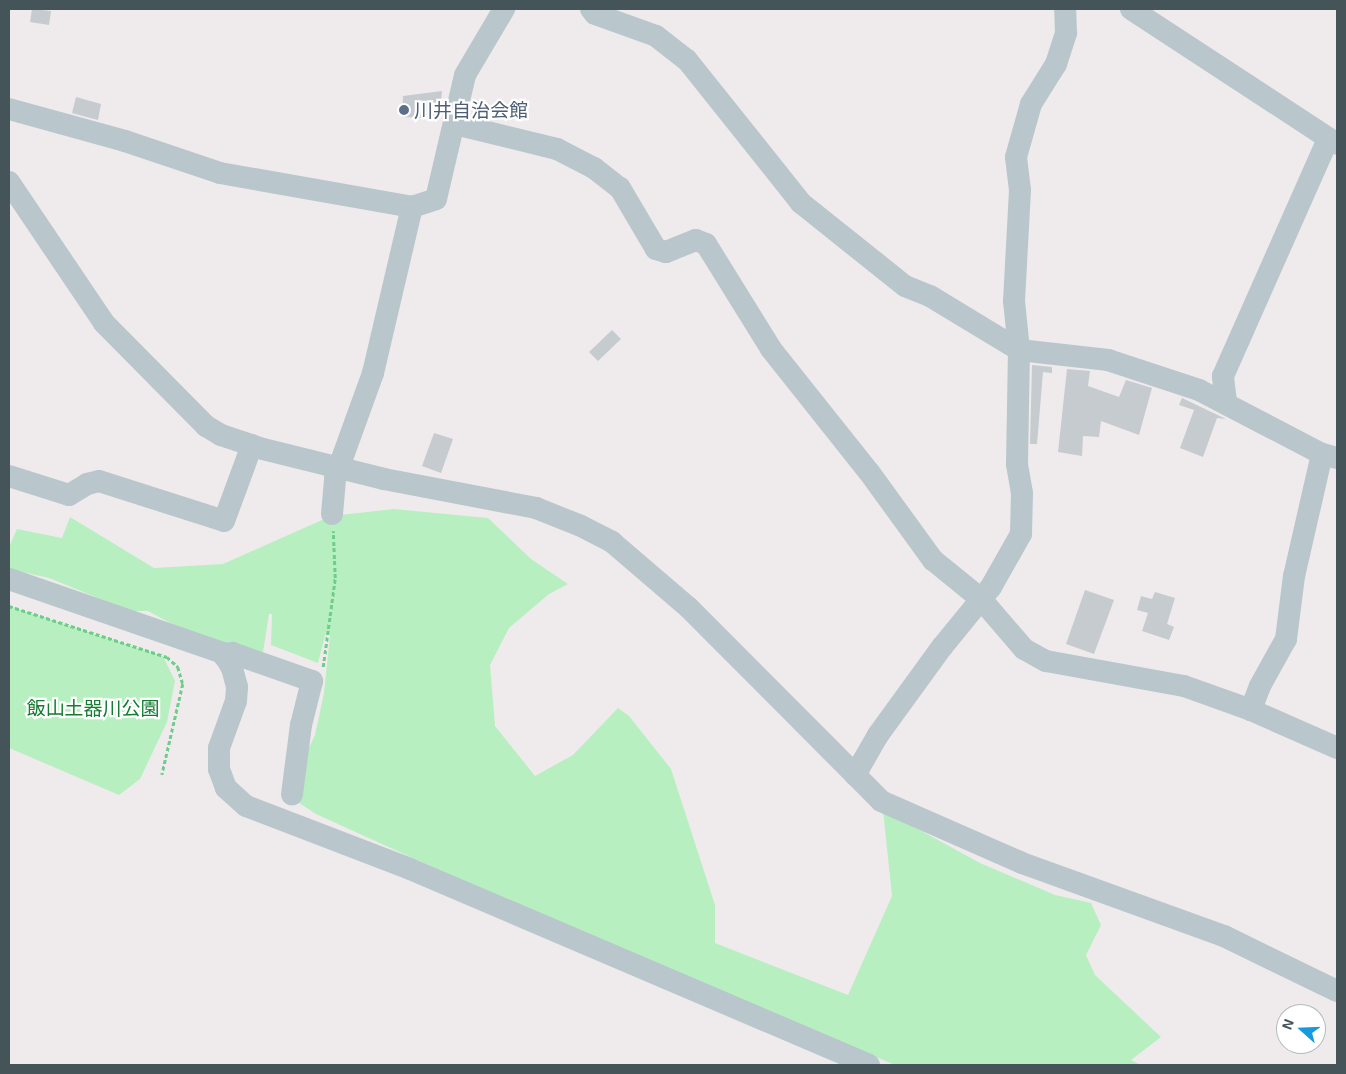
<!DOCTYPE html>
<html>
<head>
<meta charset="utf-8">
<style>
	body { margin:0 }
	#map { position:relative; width:1346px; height:1074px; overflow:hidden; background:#efebec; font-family:"Exo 2","Noto Sans JP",sans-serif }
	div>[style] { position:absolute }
	.green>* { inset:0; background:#b7efc1 }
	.building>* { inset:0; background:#c5cbcf }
	.path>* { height:2.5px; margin-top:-1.25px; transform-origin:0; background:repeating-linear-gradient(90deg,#6fcd8a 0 4px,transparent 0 6.5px) }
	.minor>* { height:22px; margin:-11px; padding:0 11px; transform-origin:11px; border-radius:11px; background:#b9c7cc }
	.dots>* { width:14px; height:14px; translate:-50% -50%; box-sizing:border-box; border:2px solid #fff; border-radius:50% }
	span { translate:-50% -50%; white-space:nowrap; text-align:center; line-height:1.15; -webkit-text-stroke:4.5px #fff; paint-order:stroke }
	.service-label { font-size:19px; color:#4e5e75 }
	.left { translate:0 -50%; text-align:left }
	.park-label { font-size:19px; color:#147b31 }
	.frame { position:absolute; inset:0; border:10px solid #445459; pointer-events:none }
	.north { position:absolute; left:1276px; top:1004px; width:50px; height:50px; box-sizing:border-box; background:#fff; border:1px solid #b4bbbd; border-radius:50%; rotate:290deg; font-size:14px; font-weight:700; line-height:20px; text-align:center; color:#445459 }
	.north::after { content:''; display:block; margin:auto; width:18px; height:22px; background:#1599df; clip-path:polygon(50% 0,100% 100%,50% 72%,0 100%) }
</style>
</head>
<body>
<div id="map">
	<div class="green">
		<div style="clip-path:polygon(394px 509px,488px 518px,531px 559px,568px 584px,549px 594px,509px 628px,490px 665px,495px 726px,535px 776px,573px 755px,618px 708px,629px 716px,671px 769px,715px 905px,715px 943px,848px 995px,892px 896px,883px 810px,980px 863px,1055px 895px,1091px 903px,1101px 925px,1086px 955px,1095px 975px,1161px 1037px,1131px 1060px,1141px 1065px,895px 1065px,463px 881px,316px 814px,287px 795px,315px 735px,324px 693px,330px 635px,326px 632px,318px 663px,271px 645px,272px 614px,269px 614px,263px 652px,227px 648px,202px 640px,148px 611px,130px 611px,49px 578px,9px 569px,9px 547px,17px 529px,62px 538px,70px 517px,154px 568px,223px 564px,331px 516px)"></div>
		<div style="clip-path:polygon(9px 606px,163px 656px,175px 681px,167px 722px,140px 779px,119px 795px,9px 748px)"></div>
	</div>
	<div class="building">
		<div style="clip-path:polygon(32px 9px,51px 11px,49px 25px,30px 22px)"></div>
		<div style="clip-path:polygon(442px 91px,439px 119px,402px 117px,403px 96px)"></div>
		<div style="clip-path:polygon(76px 97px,101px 104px,98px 120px,72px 113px)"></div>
		<div style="clip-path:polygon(612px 330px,621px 339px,598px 361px,589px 352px)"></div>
		<div style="clip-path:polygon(1032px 365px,1052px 367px,1052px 373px,1043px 372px,1037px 444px,1030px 444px)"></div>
		<div style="clip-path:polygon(1067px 369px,1090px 371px,1088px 386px,1119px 397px,1126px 380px,1152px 388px,1139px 435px,1101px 421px,1099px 437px,1083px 436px,1082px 456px,1058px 452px)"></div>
		<div style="clip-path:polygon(1182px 398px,1226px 419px,1217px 418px,1203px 457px,1180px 448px,1194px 410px,1179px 405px)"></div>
		<div style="clip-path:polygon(434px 433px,453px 439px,441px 473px,422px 466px)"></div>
		<div style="clip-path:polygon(1085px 590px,1114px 600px,1094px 654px,1066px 644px)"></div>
		<div style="clip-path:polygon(1155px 592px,1175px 598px,1167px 624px,1174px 627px,1169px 640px,1142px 631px,1148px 613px,1137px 610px,1141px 596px,1152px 599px)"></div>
	</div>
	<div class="path">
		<div style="left:9px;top:606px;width:166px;rotate:17.9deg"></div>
		<div style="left:167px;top:657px;width:15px;rotate:42deg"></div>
		<div style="left:178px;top:667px;width:18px;rotate:74deg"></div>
		<div style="left:183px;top:684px;width:93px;rotate:103deg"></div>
		<div style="left:323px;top:667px;width:90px;rotate:-82.3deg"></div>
		<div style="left:335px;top:578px;width:47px;rotate:-92.4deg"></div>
	</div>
	<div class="minor">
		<div style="left:591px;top:9px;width:6px;rotate:51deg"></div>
		<div style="left:595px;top:14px;width:65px;rotate:19.8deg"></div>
		<div style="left:656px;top:36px;width:39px;rotate:38deg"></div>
		<div style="left:687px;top:60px;width:183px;rotate:51.4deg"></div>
		<div style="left:801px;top:203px;width:133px;rotate:38.6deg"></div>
		<div style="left:905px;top:286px;width:27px;rotate:22deg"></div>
		<div style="left:930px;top:296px;width:104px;rotate:31.2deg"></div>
		<div style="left:1019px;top:350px;width:90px;rotate:6.4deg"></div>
		<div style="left:1108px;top:360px;width:96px;rotate:18.2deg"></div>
		<div style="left:1199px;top:390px;width:139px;rotate:27.5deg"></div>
		<div style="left:1322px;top:454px;width:16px;rotate:15deg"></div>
		<div style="left:1131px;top:9px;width:246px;rotate:33.2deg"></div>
		<div style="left:9px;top:109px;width:120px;rotate:15.4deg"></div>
		<div style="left:125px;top:141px;width:100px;rotate:18.6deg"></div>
		<div style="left:220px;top:173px;width:195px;rotate:10deg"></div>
		<div style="left:412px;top:207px;width:25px;rotate:-18deg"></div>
		<div style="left:436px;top:199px;width:127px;rotate:-76.8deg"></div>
		<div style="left:465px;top:75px;width:77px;rotate:-59.4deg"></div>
		<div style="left:455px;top:124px;width:105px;rotate:13.8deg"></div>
		<div style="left:557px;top:149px;width:42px;rotate:27.2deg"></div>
		<div style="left:594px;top:168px;width:33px;rotate:38deg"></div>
		<div style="left:620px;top:188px;width:71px;rotate:59.5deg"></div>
		<div style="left:656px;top:249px;width:10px;rotate:17deg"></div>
		<div style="left:666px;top:252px;width:32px;rotate:-22deg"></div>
		<div style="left:696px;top:240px;width:11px;rotate:22deg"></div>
		<div style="left:706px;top:244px;width:123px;rotate:58.2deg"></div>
		<div style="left:771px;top:349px;width:157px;rotate:51.5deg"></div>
		<div style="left:869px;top:472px;width:109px;rotate:54deg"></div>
		<div style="left:933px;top:560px;width:62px;rotate:39.1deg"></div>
		<div style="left:981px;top:599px;width:66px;rotate:49.3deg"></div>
		<div style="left:1024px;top:649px;width:25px;rotate:29deg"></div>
		<div style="left:1046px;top:661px;width:140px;rotate:10.3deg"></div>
		<div style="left:1184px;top:686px;width:71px;rotate:19.7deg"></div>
		<div style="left:9px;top:182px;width:170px;rotate:56deg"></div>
		<div style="left:104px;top:323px;width:145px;rotate:45.3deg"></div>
		<div style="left:206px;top:426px;width:17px;rotate:31deg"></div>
		<div style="left:221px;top:435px;width:44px;rotate:18.4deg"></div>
		<div style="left:263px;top:449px;width:125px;rotate:13.9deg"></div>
		<div style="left:384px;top:479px;width:155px;rotate:10.8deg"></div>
		<div style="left:536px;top:508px;width:48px;rotate:21.8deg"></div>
		<div style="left:581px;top:526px;width:35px;rotate:27deg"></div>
		<div style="left:612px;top:542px;width:101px;rotate:40.6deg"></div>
		<div style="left:689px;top:608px;width:272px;rotate:45.1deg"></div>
		<div style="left:881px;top:801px;width:154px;rotate:23.7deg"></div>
		<div style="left:1022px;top:863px;width:215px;rotate:19.9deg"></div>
		<div style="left:1224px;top:936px;width:126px;rotate:26deg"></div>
		<div style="left:1226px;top:402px;width:26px;rotate:-97deg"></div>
		<div style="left:1223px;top:376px;width:259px;rotate:-66.1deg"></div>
		<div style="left:1322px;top:454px;width:125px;rotate:102.9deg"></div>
		<div style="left:1294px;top:576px;width:64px;rotate:97.2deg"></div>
		<div style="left:1286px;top:639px;width:54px;rotate:119deg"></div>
		<div style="left:1260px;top:686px;width:26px;rotate:111deg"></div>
		<div style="left:1251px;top:710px;width:94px;rotate:23.8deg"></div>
		<div style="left:9px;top:476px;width:63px;rotate:17.6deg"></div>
		<div style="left:69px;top:495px;width:21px;rotate:-31deg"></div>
		<div style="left:87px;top:484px;width:12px;rotate:-14deg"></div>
		<div style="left:99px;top:481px;width:131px;rotate:17.7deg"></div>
		<div style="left:224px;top:521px;width:81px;rotate:-69.8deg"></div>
		<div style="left:332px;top:514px;width:36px;rotate:-85deg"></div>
		<div style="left:335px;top:478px;width:112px;rotate:-70.1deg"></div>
		<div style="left:373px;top:373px;width:171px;rotate:-76.8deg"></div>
		<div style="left:9px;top:579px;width:226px;rotate:19.1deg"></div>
		<div style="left:223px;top:653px;width:17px;rotate:59deg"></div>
		<div style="left:232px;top:668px;width:20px;rotate:75deg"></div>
		<div style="left:237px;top:687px;width:14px;rotate:94deg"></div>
		<div style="left:236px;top:701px;width:50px;rotate:109.9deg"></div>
		<div style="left:219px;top:748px;width:21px;rotate:90deg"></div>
		<div style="left:219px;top:769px;width:20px;rotate:70deg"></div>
		<div style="left:226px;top:788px;width:27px;rotate:42deg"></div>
		<div style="left:246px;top:806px;width:176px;rotate:21deg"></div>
		<div style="left:410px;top:869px;width:499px;rotate:23.1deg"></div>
		<div style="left:224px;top:656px;width:9px;rotate:-21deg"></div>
		<div style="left:232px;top:653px;width:85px;rotate:19.3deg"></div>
		<div style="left:312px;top:681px;width:45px;rotate:104deg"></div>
		<div style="left:301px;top:725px;width:70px;rotate:97.4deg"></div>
		<div style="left:855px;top:775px;width:46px;rotate:-60.1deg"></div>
		<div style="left:878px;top:735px;width:109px;rotate:-54deg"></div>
		<div style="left:942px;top:647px;width:77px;rotate:-50.8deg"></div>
		<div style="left:991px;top:587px;width:61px;rotate:-60.5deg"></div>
		<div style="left:1021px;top:534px;width:41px;rotate:-88.6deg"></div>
		<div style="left:1022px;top:493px;width:29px;rotate:-100deg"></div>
		<div style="left:1017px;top:464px;width:114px;rotate:-89deg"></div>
		<div style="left:1019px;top:350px;width:49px;rotate:-95.8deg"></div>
		<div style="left:1014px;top:301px;width:111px;rotate:-86.9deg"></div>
		<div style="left:1020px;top:190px;width:33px;rotate:-97deg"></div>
		<div style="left:1016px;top:157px;width:55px;rotate:-74.2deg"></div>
		<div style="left:1031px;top:104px;width:47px;rotate:-58deg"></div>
		<div style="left:1056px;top:64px;width:33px;rotate:-72deg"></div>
		<div style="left:1066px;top:33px;width:24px;rotate:-92deg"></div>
	</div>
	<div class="dots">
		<div style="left:404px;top:110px;background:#5c6f8a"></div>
	</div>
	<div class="service-label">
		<span class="left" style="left:414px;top:110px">川井自治会館</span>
	</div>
	<div class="park-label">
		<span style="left:93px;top:708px">飯山土器川公園</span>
	</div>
	<div class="frame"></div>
	<div class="north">N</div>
</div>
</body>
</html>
